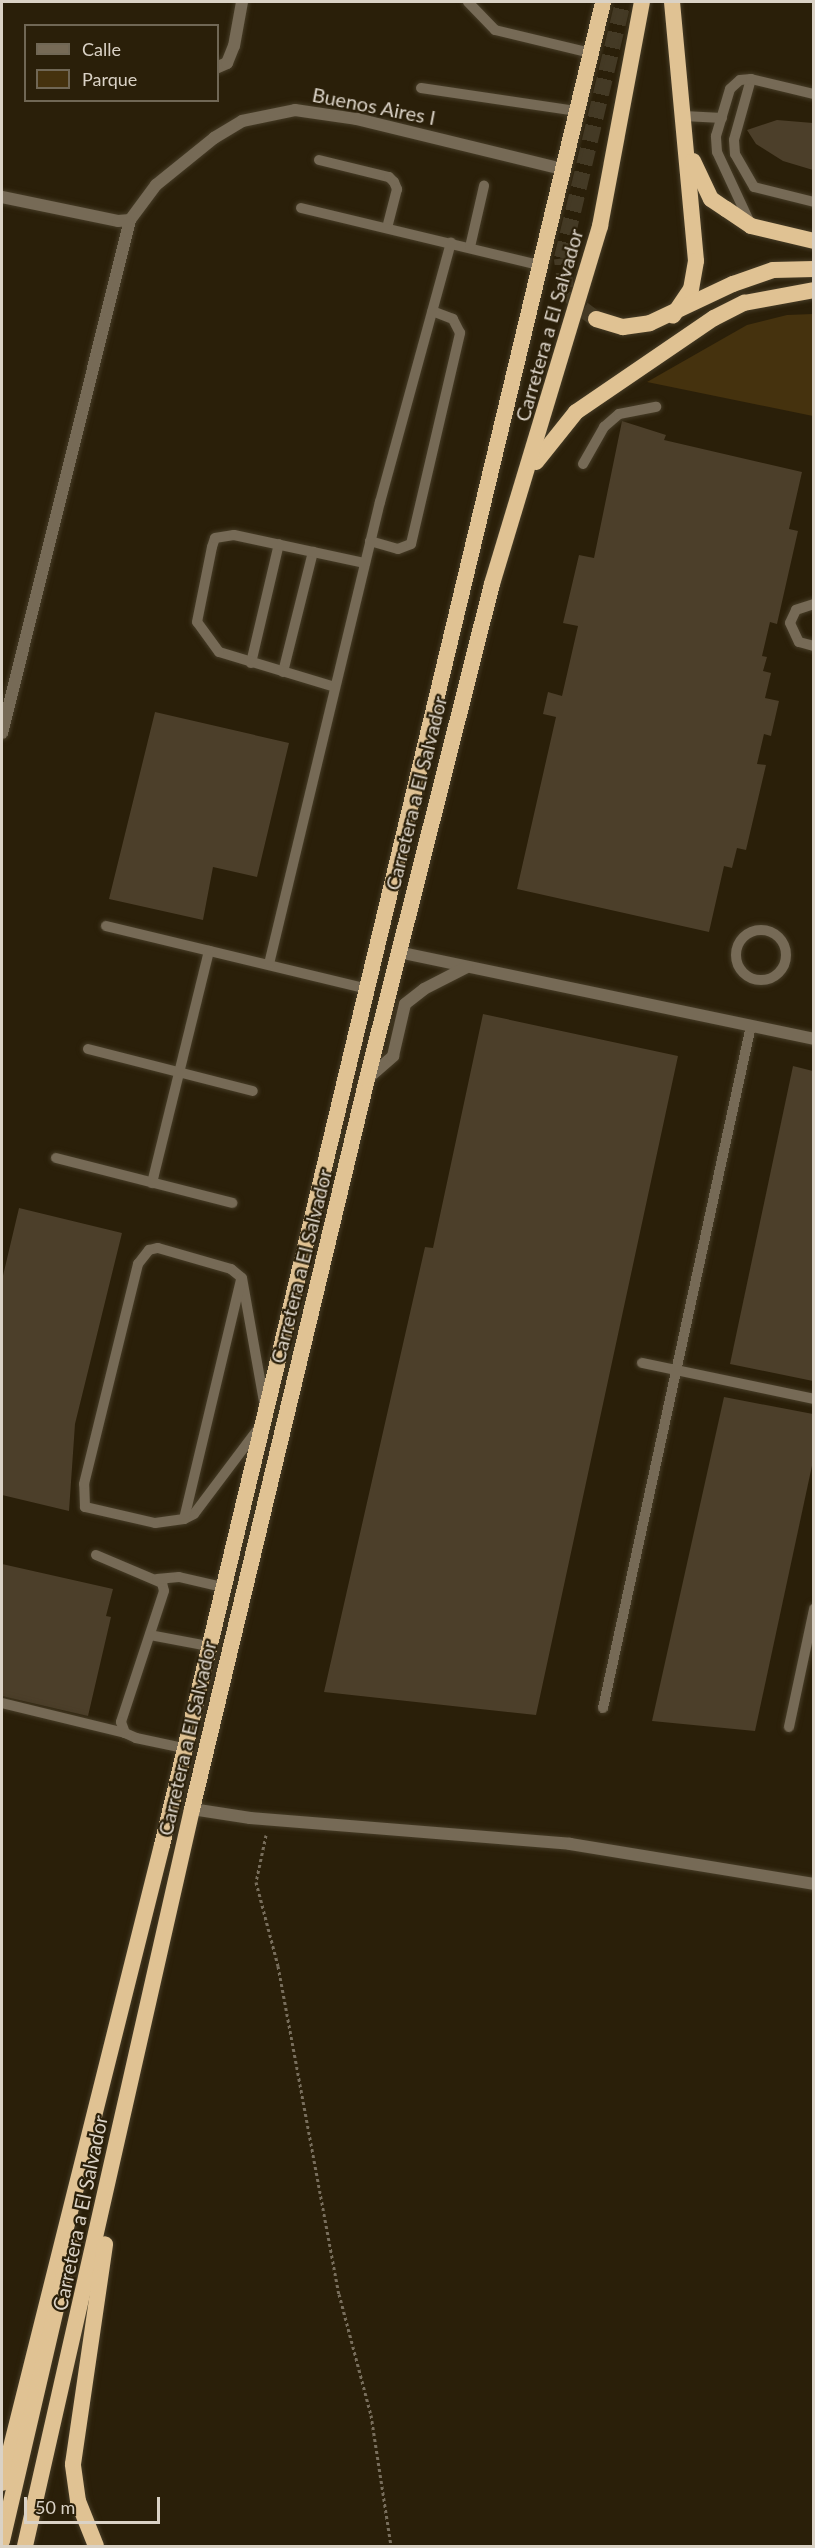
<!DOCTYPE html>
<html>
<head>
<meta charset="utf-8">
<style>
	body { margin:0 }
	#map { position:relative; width:815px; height:2548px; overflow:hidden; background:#2a1f09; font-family:Lato,sans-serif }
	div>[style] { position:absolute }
	.green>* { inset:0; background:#45320e }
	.building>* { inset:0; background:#4c3f2a }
	.trunk-tunnel>* { height:16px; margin-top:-8px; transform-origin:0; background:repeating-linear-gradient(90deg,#443a25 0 16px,transparent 0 24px) }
	.path>* { height:3px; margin-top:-1.5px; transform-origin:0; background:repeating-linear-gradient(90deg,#786e5c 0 3px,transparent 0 6px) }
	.roads { filter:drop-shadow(0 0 2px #463c27) drop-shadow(0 0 2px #463c27) }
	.service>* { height:10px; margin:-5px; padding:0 5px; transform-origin:5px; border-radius:5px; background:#766a56 }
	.service>.ring { margin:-5px; padding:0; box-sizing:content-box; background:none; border:10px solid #766a56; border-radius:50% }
	.minor>* { height:12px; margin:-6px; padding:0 6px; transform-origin:6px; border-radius:6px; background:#766a56 }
	.trunk>* { height:16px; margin:-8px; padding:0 8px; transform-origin:8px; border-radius:8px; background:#e0c293 }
	span { translate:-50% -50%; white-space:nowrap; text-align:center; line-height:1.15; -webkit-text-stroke:4.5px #2a1f09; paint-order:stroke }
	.street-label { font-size:20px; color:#dad2c6 }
	.frame { position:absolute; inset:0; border:3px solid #dad2c6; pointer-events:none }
	.legend { position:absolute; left:24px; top:24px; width:195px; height:78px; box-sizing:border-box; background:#2a1f09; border:2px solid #706755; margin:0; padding:8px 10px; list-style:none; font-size:18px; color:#dad2c6 }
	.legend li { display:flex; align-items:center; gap:12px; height:30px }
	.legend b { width:30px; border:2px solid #706755 }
	.scale { position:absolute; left:24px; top:2497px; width:136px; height:27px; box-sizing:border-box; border:3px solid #dad2c6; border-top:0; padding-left:8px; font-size:18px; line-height:21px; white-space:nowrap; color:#dad2c6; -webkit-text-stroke:4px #2a1f09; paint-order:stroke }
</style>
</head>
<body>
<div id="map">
	<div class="green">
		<div style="clip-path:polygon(813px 314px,813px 416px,647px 382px,747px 325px,787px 315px)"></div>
	</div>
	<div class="building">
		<div style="clip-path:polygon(777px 120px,813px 123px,813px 170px,783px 161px,756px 144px,747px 130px)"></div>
		<div style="clip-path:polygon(622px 421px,666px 435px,664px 440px,802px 472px,789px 529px,798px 531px,777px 624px,770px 622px,762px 656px,767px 657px,763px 671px,771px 673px,765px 698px,779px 701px,771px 736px,764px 734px,757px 764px,766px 765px,746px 850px,737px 848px,732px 868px,724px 866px,709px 932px,517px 889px,556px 717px,543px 714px,548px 692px,562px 696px,578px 626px,563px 623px,579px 555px,594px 558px)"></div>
		<div style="clip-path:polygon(155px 712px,289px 743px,257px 877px,213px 867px,203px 920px,109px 899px)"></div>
		<div style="clip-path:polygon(483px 1014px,678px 1056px,536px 1715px,324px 1692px,425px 1247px,433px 1248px)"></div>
		<div style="clip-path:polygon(793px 1066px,813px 1071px,813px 1381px,730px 1364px)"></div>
		<div style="clip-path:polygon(19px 1208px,122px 1233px,75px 1424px,69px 1511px,2px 1495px,2px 1280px)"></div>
		<div style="clip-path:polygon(724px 1397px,813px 1414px,813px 1461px,755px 1731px,652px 1721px)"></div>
		<div style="clip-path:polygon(2px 1564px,113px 1589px,106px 1616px,111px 1617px,88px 1716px,2px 1696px)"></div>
	</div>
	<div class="trunk-tunnel">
		<div style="left:596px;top:319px;width:22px;rotate:-144deg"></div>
		<div style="left:578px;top:306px;width:22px;rotate:-124deg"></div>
		<div style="left:566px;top:288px;width:30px;rotate:-98deg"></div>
		<div style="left:562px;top:258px;width:263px;rotate:-76.6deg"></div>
	</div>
	<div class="path">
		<div style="left:266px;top:1835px;width:48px;rotate:102deg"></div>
		<div style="left:256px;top:1882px;width:87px;rotate:75.3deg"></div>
		<div style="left:278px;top:1966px;width:334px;rotate:79.5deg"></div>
		<div style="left:339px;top:2294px;width:125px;rotate:75.2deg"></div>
		<div style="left:371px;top:2415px;width:133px;rotate:81.3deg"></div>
	</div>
	<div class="roads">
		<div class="service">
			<div style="left:468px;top:2px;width:39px;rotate:46deg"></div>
			<div style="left:495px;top:30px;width:99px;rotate:13.5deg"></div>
			<div style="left:751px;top:79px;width:63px;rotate:105.6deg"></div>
			<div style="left:734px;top:140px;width:14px;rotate:86deg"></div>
			<div style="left:735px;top:154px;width:38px;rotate:60deg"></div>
			<div style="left:754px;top:187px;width:62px;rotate:14deg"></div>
			<div style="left:421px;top:88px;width:158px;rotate:8.4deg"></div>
			<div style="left:684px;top:116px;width:38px;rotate:3deg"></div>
			<div style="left:319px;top:160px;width:72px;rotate:13.7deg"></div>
			<div style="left:389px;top:177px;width:7px;rotate:45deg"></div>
			<div style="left:394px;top:182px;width:8px;rotate:67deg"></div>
			<div style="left:397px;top:189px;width:40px;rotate:104.4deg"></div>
			<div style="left:301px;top:208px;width:245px;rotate:13.5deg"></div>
			<div style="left:750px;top:223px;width:78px;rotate:-114.9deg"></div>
			<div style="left:717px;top:152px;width:16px;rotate:-94deg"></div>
			<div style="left:716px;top:136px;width:49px;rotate:-73.4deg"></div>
			<div style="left:730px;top:89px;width:13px;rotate:-42deg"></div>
			<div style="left:740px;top:80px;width:11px;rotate:-5deg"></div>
			<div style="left:751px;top:79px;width:65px;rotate:13.4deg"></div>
			<div style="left:470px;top:247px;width:63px;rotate:-77.1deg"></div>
			<div style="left:583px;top:464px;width:43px;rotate:-60.4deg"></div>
			<div style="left:604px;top:427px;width:20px;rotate:-41deg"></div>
			<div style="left:619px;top:414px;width:38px;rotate:-11deg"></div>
			<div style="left:370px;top:541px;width:29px;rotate:16deg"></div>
			<div style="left:398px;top:549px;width:14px;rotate:-21deg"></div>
			<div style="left:411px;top:544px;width:217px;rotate:-76.9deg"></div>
			<div style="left:460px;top:333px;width:16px;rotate:-117deg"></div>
			<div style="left:453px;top:319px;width:22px;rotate:-159deg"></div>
			<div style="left:814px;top:604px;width:19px;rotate:162deg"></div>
			<div style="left:796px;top:610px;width:14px;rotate:115deg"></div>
			<div style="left:790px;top:623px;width:21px;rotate:65deg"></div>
			<div style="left:799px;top:642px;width:16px;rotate:15deg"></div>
			<div style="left:251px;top:663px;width:122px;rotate:-76.8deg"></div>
			<div style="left:283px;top:672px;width:124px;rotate:-76deg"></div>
			<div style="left:335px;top:687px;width:121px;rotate:-163.2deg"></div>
			<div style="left:219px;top:652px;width:37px;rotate:-126deg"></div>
			<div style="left:197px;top:622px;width:76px;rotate:-78.7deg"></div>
			<div style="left:212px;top:547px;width:9px;rotate:-72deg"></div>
			<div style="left:215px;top:538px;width:19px;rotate:-9deg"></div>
			<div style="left:234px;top:535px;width:134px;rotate:12.1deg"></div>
			<div style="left:106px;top:926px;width:266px;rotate:13.5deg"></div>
			<div class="ring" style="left:736px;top:930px;width:40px;height:40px"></div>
			<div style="left:269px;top:964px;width:475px;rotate:-76.5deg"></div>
			<div style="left:380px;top:502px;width:269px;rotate:-74.7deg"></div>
			<div style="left:88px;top:1049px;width:170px;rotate:14.3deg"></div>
			<div style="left:56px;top:1158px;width:182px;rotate:14.3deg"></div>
			<div style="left:152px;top:1183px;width:239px;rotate:-76.2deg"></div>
			<div style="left:642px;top:1363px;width:176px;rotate:11.8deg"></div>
			<div style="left:258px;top:1429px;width:106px;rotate:127deg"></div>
			<div style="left:194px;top:1514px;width:11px;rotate:153deg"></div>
			<div style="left:184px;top:1519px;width:29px;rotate:172deg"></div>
			<div style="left:155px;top:1523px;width:72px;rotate:-167.1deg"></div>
			<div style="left:85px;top:1507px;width:23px;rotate:-92deg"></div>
			<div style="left:84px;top:1484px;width:227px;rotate:-76.2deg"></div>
			<div style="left:138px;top:1264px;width:18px;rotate:-52deg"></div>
			<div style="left:149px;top:1250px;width:9px;rotate:-13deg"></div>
			<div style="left:158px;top:1248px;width:76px;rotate:16deg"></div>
			<div style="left:231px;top:1269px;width:14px;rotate:39deg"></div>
			<div style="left:242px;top:1278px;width:126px;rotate:79.9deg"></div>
			<div style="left:184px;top:1519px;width:247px;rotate:-76.6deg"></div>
			<div style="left:96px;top:1555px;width:72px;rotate:23deg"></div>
			<div style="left:162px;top:1583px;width:8px;rotate:76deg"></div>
			<div style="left:164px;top:1591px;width:138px;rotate:108.2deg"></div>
			<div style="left:121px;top:1722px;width:12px;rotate:70deg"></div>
			<div style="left:125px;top:1733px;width:12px;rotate:24deg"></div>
			<div style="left:136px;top:1738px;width:49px;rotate:11.8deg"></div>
			<div style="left:157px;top:1579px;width:22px;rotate:-5deg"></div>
			<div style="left:179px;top:1577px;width:44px;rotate:13.1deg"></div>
			<div style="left:150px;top:1635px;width:59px;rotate:10.7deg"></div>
			<div style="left:2px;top:1703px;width:127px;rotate:13.7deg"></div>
			<div style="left:603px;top:1708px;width:698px;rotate:-77.76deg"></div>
			<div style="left:789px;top:1727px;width:121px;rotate:-78deg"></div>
		</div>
		<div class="minor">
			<div style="left:218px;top:67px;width:10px;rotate:-24deg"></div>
			<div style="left:227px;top:63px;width:18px;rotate:-68deg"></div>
			<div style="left:234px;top:46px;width:45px;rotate:-79.7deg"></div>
			<div style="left:2px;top:197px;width:118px;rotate:11.7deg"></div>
			<div style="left:118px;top:221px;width:12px;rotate:-5deg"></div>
			<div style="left:130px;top:220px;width:44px;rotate:-53.4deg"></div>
			<div style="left:156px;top:185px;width:75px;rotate:-39deg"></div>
			<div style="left:214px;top:138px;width:33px;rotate:-31deg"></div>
			<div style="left:242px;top:121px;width:54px;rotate:-11.7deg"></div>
			<div style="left:295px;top:110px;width:63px;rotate:8.3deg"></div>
			<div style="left:357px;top:119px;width:211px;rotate:13.7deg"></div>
			<div style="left:2px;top:733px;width:529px;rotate:-75.99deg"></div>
			<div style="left:398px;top:952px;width:425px;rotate:11.8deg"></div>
			<div style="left:367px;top:1079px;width:35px;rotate:-41deg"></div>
			<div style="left:393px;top:1056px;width:53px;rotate:-77deg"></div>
			<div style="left:405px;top:1004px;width:24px;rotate:-38deg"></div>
			<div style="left:424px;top:989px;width:48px;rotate:-27.1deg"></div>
			<div style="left:192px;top:1809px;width:59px;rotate:8.8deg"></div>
			<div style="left:250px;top:1818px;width:321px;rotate:4.6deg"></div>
			<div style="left:570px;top:1844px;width:247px;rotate:9.3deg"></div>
		</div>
		<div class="trunk">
			<div style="left:672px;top:2px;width:260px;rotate:84.7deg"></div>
			<div style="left:696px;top:261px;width:28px;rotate:100deg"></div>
			<div style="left:691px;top:289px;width:32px;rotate:124deg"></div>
			<div style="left:693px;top:161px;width:42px;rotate:64.7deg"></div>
			<div style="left:711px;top:199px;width:18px;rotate:34deg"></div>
			<div style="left:726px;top:209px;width:30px;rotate:34deg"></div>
			<div style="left:751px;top:226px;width:65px;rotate:13.4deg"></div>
			<div style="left:596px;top:319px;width:28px;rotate:17deg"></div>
			<div style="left:623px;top:327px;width:27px;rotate:-8deg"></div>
			<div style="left:650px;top:323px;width:92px;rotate:-25.2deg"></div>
			<div style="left:733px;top:284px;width:42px;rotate:-19.3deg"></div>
			<div style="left:773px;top:270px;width:41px;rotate:-1.4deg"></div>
			<div style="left:536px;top:462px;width:64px;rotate:-51.3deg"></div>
			<div style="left:576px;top:412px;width:167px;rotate:-34.3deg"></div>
			<div style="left:714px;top:318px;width:34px;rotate:-27deg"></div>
			<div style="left:744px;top:303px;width:71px;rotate:-10.5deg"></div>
			<div style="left:2px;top:2483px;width:658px;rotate:-75.92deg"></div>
			<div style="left:162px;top:1845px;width:1895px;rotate:-76.54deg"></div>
			<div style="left:2px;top:2541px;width:309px;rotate:-76.9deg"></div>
			<div style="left:25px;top:2546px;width:756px;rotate:-77.23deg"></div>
			<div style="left:192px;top:1809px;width:751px;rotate:-76.52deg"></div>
			<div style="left:367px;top:1079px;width:511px;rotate:-75.83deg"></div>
			<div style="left:492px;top:584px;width:374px;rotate:-73.2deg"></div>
			<div style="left:600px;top:226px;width:228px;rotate:-79.4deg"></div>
			<div style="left:96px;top:2546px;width:48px;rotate:-111.8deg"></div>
			<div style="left:78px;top:2501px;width:37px;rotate:-98deg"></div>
			<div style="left:73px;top:2464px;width:222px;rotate:-81.7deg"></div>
		</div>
	</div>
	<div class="street-label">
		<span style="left:374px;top:106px;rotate:11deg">Buenos Aires I</span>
		<span style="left:549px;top:325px;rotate:-74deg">Carretera a El Salvador</span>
		<span style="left:416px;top:793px;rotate:-76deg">Carretera a El Salvador</span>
		<span style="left:301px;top:1266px;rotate:-76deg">Carretera a El Salvador</span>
		<span style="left:187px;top:1738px;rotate:-77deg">Carretera a El Salvador</span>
		<span style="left:80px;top:2213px;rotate:-78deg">Carretera a El Salvador</span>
	</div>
	<div class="frame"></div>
	<ul class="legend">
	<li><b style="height:8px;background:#766a56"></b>Calle</li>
	<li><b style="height:16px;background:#45320e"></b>Parque</li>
	</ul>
	<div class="scale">50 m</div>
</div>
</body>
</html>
